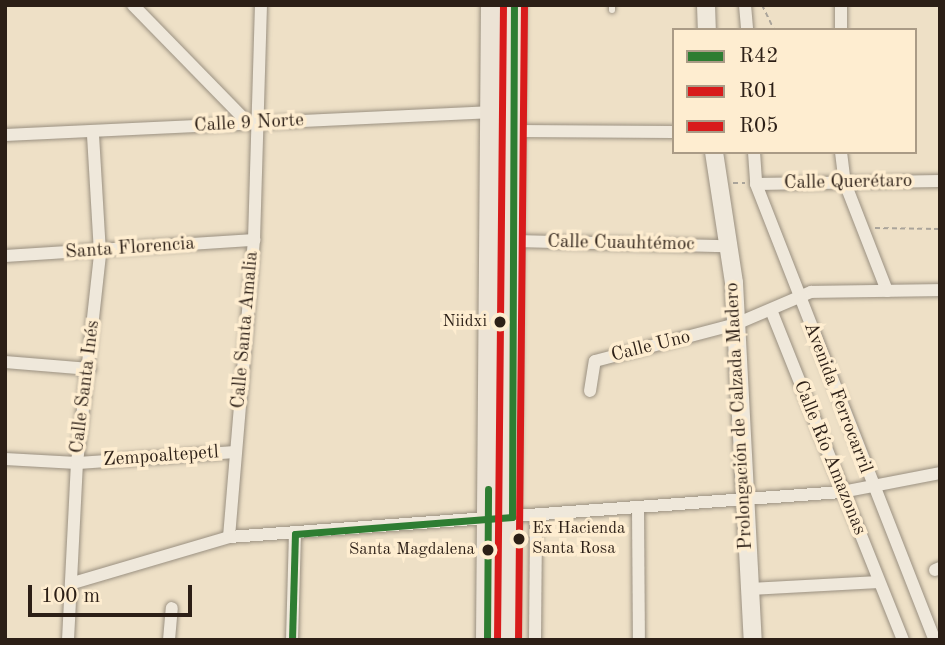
<!DOCTYPE html>
<html>
<head>
<meta charset="utf-8">
<style>
	body { margin:0 }
	#map { position:relative; width:945px; height:645px; overflow:hidden; background:#eee0c6; font-family:"Old Standard TT",serif }
	div>[style] { position:absolute }
	.path>* { height:2px; margin-top:-1px; transform-origin:0; background:repeating-linear-gradient(90deg,#aaa49a 0 5px,transparent 0 8.5px) }
	.roads { filter:drop-shadow(0 0 2px #9a9081) drop-shadow(0 0 2px #9a9081) }
	.lane>* { height:6px; margin:-3px; padding:0 3px; transform-origin:3px; border-radius:3px; background:#efe8db }
	.street>* { height:12px; margin:-6px; padding:0 6px; transform-origin:6px; border-radius:6px; background:#efe8db }
	.secondary>* { height:18px; margin:-9px; padding:0 9px; transform-origin:9px; border-radius:9px; background:#efe8db }
	.highway>* { height:23px; margin:-11.5px; padding:0 11.5px; transform-origin:11.5px; border-radius:11.5px; background:#ece3d5 }
	.bus-1>* { height:7px; margin:-3.5px; padding:0 3.5px; transform-origin:3.5px; border-radius:3.5px; background:#2e7d32 }
	.bus-2>* { height:7px; margin:-3.5px; padding:0 3.5px; transform-origin:3.5px; border-radius:3.5px; background:#d81b1b }
	.bus-3>* { height:7px; margin:-3.5px; padding:0 3.5px; transform-origin:3.5px; border-radius:3.5px; background:#d81b1b }
	.dots>* { width:19px; height:19px; translate:-50% -50%; box-sizing:border-box; border:4px solid #feedd0; border-radius:50% }
	span { translate:-50% -50%; white-space:nowrap; text-align:center; line-height:1.15; -webkit-text-stroke:7px #feedd0; paint-order:stroke }
	.bus-label { font-size:17px; color:#2c1f16 }
	.right { translate:-100% -50%; text-align:right }
	.left { translate:0 -50%; text-align:left }
	.street-label { font-size:19px; color:#2c1f16 }
	.frame { position:absolute; inset:0; border:7px solid #2c1f16; pointer-events:none }
	.legend { position:absolute; left:672px; top:28px; width:245px; height:126px; box-sizing:border-box; background:#feedd0; border:2px solid #aa9b86; margin:0; padding:9px 12px; list-style:none; font-size:21px; color:#2c1f16 }
	.legend li { display:flex; align-items:center; gap:14px; height:35px }
	.legend b { width:35px; border:2px solid #aa9b86 }
	.scale { position:absolute; left:28px; top:585px; width:164px; height:32px; box-sizing:border-box; border:4px solid #2c1f16; border-top:0; padding-left:9px; font-size:21px; line-height:24px; white-space:nowrap; color:#2c1f16; -webkit-text-stroke:5px #feedd0; paint-order:stroke }
</style>
</head>
<body>
<div id="map">
	<div class="path">
		<div style="left:762px;top:5px;width:28px;rotate:64deg"></div>
		<div style="left:733px;top:183px;width:12px"></div>
		<div style="left:875px;top:228px;width:65px;rotate:0.9deg"></div>
	</div>
	<div class="roads">
		<div class="lane">
			<div style="left:612px;top:10px;width:5px;rotate:-90deg"></div>
		</div>
		<div class="street">
			<div style="left:133px;top:5px;width:165px;rotate:45.7deg"></div>
			<div style="left:745px;top:5px;width:25px;rotate:85deg"></div>
			<div style="left:841px;top:5px;width:25px;rotate:90deg"></div>
			<div style="left:516px;top:131px;width:158px;rotate:0.4deg"></div>
			<div style="left:5px;top:135px;width:489px;rotate:-2.7deg"></div>
			<div style="left:754px;top:152px;width:32px;rotate:86deg"></div>
			<div style="left:756px;top:184px;width:490px;rotate:68.6deg"></div>
			<div style="left:841px;top:152px;width:31px;rotate:83deg"></div>
			<div style="left:845px;top:183px;width:116px;rotate:68.7deg"></div>
			<div style="left:756px;top:184px;width:184px;rotate:-0.9deg"></div>
			<div style="left:515px;top:241px;width:211px;rotate:1.4deg"></div>
			<div style="left:5px;top:256px;width:250px;rotate:-3.7deg"></div>
			<div style="left:771px;top:310px;width:355px;rotate:68.2deg"></div>
			<div style="left:5px;top:362px;width:85px;rotate:4.7deg"></div>
			<div style="left:590px;top:391px;width:30px;rotate:-81deg"></div>
			<div style="left:595px;top:361px;width:146px;rotate:-14.7deg"></div>
			<div style="left:736px;top:324px;width:82px;rotate:-23.1deg"></div>
			<div style="left:811px;top:292px;width:129px;rotate:-0.9deg"></div>
			<div style="left:5px;top:459px;width:72px;rotate:3.2deg"></div>
			<div style="left:77px;top:463px;width:156px;rotate:-4deg"></div>
			<div style="left:638px;top:507px;width:133px;rotate:89.6deg"></div>
			<div style="left:229px;top:537px;width:298px;rotate:-85.2deg"></div>
			<div style="left:254px;top:240px;width:235px;rotate:-88.3deg"></div>
			<div style="left:935px;top:570px;width:5px;rotate:-22deg"></div>
			<div style="left:73px;top:583px;width:163px;rotate:-16.4deg"></div>
			<div style="left:229px;top:537px;width:615px;rotate:-4.2deg"></div>
			<div style="left:842px;top:492px;width:100px;rotate:-11deg"></div>
			<div style="left:750px;top:589px;width:129px;rotate:-3.1deg"></div>
			<div style="left:68px;top:640px;width:177px;rotate:-87.1deg"></div>
			<div style="left:77px;top:463px;width:211px;rotate:-83.7deg"></div>
			<div style="left:100px;top:253px;width:119px;rotate:-93.4deg"></div>
			<div style="left:169px;top:640px;width:32px;rotate:-85deg"></div>
			<div style="left:292px;top:640px;width:106px;rotate:-88.4deg"></div>
			<div style="left:535px;top:640px;width:125px;rotate:-89.5deg"></div>
		</div>
		<div class="secondary">
			<div style="left:706px;top:5px;width:25px;rotate:88deg"></div>
			<div style="left:714px;top:152px;width:133px;rotate:81.3deg"></div>
			<div style="left:734px;top:283px;width:358px;rotate:87deg"></div>
		</div>
		<div class="highway">
			<div style="left:487px;top:640px;width:635px;rotate:-89.55deg"></div>
			<div style="left:507px;top:640px;width:635px;rotate:-89.37deg"></div>
		</div>
	</div>
	<div class="bus-1">
		<div style="left:292px;top:640px;width:106px;rotate:-88.4deg"></div>
		<div style="left:295px;top:534px;width:218px;rotate:-4.5deg"></div>
		<div style="left:512px;top:517px;width:512px;rotate:-89.78deg"></div>
		<div style="left:487px;top:640px;width:151px;rotate:-89.6deg"></div>
	</div>
	<div class="bus-2">
		<div style="left:518px;top:640px;width:635px;rotate:-89.46deg"></div>
	</div>
	<div class="bus-3">
		<div style="left:497px;top:640px;width:635px;rotate:-89.46deg"></div>
	</div>
	<div class="dots">
		<div style="left:500px;top:322px;background:#2c1f16"></div>
		<div style="left:519px;top:539px;background:#2c1f16"></div>
		<div style="left:488px;top:550px;background:#2c1f16"></div>
	</div>
	<div class="bus-label">
		<span class="right" style="left:487px;top:322px">Niidxi</span>
		<span class="left" style="left:532px;top:539px">Ex Hacienda<br>Santa Rosa</span>
		<span class="right" style="left:475px;top:550px">Santa Magdalena</span>
	</div>
	<div class="street-label">
		<span style="left:249px;top:124px;rotate:-3deg">Calle 9 Norte</span>
		<span style="left:848px;top:183px;rotate:-1deg">Calle Querétaro</span>
		<span style="left:621px;top:244px;rotate:1deg">Calle Cuauhtémoc</span>
		<span style="left:130px;top:249px;rotate:-4deg">Santa Florencia</span>
		<span style="left:246px;top:330px;rotate:-85deg">Calle Santa Amalia</span>
		<span style="left:651px;top:347px;rotate:-14deg">Calle Uno</span>
		<span style="left:86px;top:387px;rotate:-83deg">Calle Santa Inés</span>
		<span style="left:837px;top:398px;rotate:69deg">Avenida Ferrocarril</span>
		<span style="left:740px;top:416px;rotate:-93deg">Prolongación de Calzada Madero</span>
		<span style="left:161px;top:457px;rotate:-4deg">Zempoaltepetl</span>
		<span style="left:829px;top:458px;rotate:68deg">Calle Río Amazonas</span>
	</div>
	<div class="frame"></div>
	<ul class="legend">
	<li><b style="height:9px;background:#2e7d32"></b>R42</li>
	<li><b style="height:9px;background:#d81b1b"></b>R01</li>
	<li><b style="height:9px;background:#d81b1b"></b>R05</li>
	</ul>
	<div class="scale">100 m</div>
</div>
</body>
</html>
